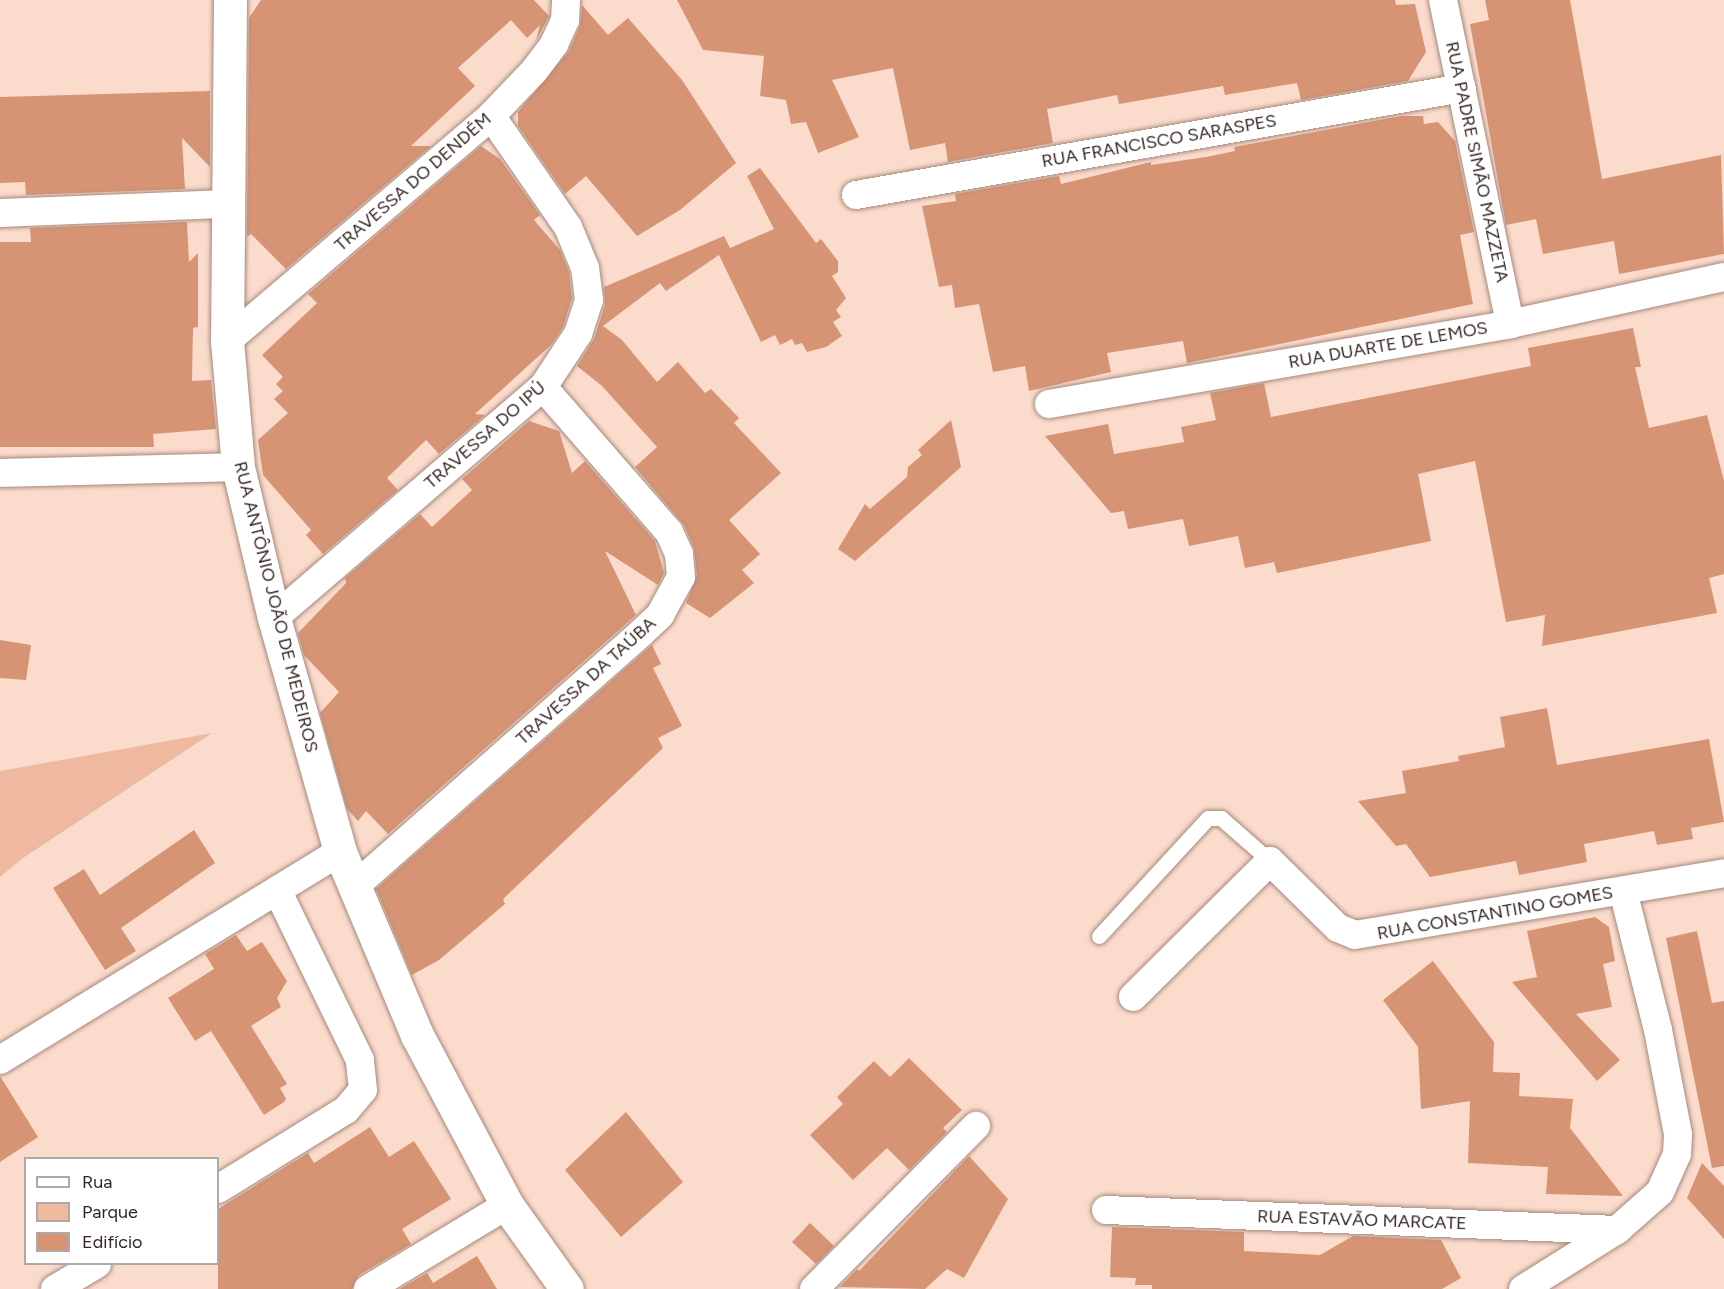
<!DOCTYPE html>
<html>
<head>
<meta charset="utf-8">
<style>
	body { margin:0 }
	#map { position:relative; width:1724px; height:1289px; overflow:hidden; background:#fbdbcc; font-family:Figtree,sans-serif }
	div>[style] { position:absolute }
	.green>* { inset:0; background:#efb99f }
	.building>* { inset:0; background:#d69474 }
	.roads { filter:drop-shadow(0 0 2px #a6897c) drop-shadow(0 0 2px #a6897c) }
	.service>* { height:15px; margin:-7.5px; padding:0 7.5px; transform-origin:7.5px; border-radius:7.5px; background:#fff }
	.minor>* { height:28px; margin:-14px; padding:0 14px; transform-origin:14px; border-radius:14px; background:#fff }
	.tertiary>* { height:33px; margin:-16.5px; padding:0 16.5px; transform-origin:16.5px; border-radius:16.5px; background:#fff }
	span { translate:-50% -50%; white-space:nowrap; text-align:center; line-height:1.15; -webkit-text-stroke:4.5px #fff; paint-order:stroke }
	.street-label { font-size:18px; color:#332722 }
	.legend { position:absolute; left:24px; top:1157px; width:195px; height:108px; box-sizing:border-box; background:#fff; border:2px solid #ada9a7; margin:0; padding:8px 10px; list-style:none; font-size:18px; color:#332722 }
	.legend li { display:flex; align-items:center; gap:12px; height:30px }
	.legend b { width:30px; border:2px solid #ada9a7 }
</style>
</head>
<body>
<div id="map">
	<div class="green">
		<div style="clip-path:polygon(212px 733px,23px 858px,0 877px,0 771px)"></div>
	</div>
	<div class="building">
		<div style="clip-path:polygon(261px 0,534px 0,549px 16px,536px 41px,540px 25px,527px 38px,511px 20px,458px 68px,475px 86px,411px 146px,431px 146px,286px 269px,251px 234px,247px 237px,249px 18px)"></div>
		<div style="clip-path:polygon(677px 0,1395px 0,1396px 5px,1415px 4px,1426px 52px,1408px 81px,1301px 100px,1297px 83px,1225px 95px,1223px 86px,1119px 104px,1117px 95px,1047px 109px,1053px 143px,948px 162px,945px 143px,910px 150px,893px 68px,832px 80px,859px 137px,818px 153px,806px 122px,791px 124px,786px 100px,760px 96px,764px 56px,703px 50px)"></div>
		<div style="clip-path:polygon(1485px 0,1570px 0,1602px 179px,1721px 155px,1724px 254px,1619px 274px,1614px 241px,1543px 254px,1536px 219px,1506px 225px,1470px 24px,1489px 20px)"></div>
		<div style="clip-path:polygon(582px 5px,608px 35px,628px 18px,682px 80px,736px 163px,680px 210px,637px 236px,586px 176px,565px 194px,518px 126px,518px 112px,569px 51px,580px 26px)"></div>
		<div style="clip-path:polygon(210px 91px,210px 167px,182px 138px,185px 189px,26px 195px,25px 182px,0 183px,0 97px)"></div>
		<div style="clip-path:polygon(1401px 116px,1423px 116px,1424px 124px,1438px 122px,1455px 141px,1474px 232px,1460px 235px,1473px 304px,1187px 363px,1183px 341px,1107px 353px,1111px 372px,1029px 391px,1025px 366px,993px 372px,979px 304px,955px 308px,952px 285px,939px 287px,922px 206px,956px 201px,955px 194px,1059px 176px,1061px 184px,1151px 162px,1151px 165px,1206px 157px,1235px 151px,1234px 147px)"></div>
		<div style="clip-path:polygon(481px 146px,500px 159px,540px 215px,534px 220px,560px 250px,569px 272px,572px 298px,563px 327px,552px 344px,475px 414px,485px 415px,439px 454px,426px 440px,387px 478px,398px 490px,323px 554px,306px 535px,311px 530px,263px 475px,258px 440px,288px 413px,274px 399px,283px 391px,276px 384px,283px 377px,262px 355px,317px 303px,308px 294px)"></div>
		<div style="clip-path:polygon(760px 168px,816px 243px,821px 239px,838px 261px,838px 272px,832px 276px,846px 298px,836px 310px,841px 317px,833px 322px,842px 336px,826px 347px,807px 352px,802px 343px,795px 345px,792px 339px,780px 345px,775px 335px,761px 342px,719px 255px,666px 291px,660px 283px,603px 326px,622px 340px,657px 382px,678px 362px,705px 393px,711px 389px,739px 418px,734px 423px,781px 473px,729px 520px,760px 554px,742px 570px,754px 583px,710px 618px,686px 603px,697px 576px,694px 548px,684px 525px,635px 467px,657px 447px,602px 386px,577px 366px,594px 339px,605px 305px,604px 287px,724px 236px,730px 248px,774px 229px,747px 176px)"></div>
		<div style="clip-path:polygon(187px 222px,189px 262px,198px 253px,198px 327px,193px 328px,192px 381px,211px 380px,216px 429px,153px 434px,154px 447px,0 447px,0 242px,31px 242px,30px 228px)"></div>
		<div style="clip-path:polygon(1633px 328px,1641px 367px,1635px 367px,1649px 428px,1707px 415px,1724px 481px,1724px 574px,1709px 578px,1717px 613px,1542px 646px,1545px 615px,1506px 622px,1475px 461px,1418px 474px,1431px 541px,1277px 573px,1274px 562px,1245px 568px,1238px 536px,1189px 546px,1183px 519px,1128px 529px,1124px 511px,1111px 513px,1045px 436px,1108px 424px,1114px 454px,1184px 442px,1181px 427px,1216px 420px,1210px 393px,1264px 383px,1271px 417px,1531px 366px,1528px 348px)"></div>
		<div style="clip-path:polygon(951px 420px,961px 467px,855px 561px,838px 549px,865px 504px,870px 509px,907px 477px,908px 467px,922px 455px,918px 450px)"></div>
		<div style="clip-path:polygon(529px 421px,559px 431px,572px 473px,585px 461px,655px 541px,664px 573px,658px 585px,605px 551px,636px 615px,388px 834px,366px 811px,358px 821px,347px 809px,320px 713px,339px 692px,304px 655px,298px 633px,346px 583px,345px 578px,420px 514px,432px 527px,472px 490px,462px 479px)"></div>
		<div style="clip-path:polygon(0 640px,31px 645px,26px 680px,0 678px)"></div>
		<div style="clip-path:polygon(652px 645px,661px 664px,653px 668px,682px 726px,658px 738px,663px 748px,503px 899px,505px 904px,439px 960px,412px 975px,376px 889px)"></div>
		<div style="clip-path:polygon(1547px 708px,1557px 765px,1709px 739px,1724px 822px,1691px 828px,1693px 839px,1657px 845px,1654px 831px,1584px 844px,1587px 862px,1519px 875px,1516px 861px,1430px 877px,1406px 844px,1396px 846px,1358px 801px,1406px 793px,1402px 771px,1459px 761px,1458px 756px,1505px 747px,1500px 717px)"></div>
		<div style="clip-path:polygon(194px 830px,215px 863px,121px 928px,136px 951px,105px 970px,53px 888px,84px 869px,100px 895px)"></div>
		<div style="clip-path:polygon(1595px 917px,1609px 927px,1615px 961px,1603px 964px,1612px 1007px,1576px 1014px,1620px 1060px,1597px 1081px,1512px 982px,1537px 977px,1527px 931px)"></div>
		<div style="clip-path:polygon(1697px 931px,1712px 1003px,1724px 1001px,1724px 1166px,1712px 1168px,1666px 938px)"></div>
		<div style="clip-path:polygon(236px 935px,247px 951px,262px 942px,287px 981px,277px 998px,281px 1007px,251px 1026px,287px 1084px,280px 1088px,286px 1099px,284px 1102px,264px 1115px,211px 1031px,195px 1041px,168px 998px,214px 969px,205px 954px)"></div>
		<div style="clip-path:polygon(1433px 961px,1494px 1042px,1493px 1072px,1520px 1073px,1519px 1096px,1573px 1099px,1570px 1128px,1623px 1196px,1546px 1194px,1548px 1167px,1468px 1163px,1470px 1101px,1421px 1109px,1418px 1047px,1383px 1000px)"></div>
		<div style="clip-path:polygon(909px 1058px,962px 1110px,943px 1128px,947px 1132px,909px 1170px,887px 1148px,853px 1180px,810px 1135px,843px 1104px,837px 1097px,874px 1061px,890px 1077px)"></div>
		<div style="clip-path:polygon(0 1076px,38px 1137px,0 1162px)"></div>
		<div style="clip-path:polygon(626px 1112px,683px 1182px,621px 1237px,565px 1170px)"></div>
		<div style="clip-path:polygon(370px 1127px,389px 1157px,414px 1141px,451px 1199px,402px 1229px,411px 1244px,359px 1275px,352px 1289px,218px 1289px,218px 1209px,308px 1153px,314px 1163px)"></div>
		<div style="clip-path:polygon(969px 1156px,1008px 1199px,964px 1278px,947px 1269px,925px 1289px,840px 1287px,857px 1269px,859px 1271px)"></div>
		<div style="clip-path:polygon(1702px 1163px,1724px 1186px,1724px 1239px,1687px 1198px)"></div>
		<div style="clip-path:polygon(810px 1223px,834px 1246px,816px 1264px,792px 1242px)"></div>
		<div style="clip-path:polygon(1112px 1227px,1244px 1232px,1244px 1251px,1320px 1255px,1353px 1236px,1441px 1240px,1461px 1278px,1442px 1289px,1152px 1289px,1152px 1285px,1135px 1285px,1136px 1278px,1110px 1277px)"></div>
		<div style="clip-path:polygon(477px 1256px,497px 1289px,400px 1289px,427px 1273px,433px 1283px)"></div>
	</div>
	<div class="roads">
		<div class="service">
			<div style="left:1099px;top:936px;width:161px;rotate:-47.3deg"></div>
			<div style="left:1208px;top:818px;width:13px"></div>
			<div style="left:1221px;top:818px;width:65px;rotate:41.3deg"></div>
		</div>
		<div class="minor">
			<div style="left:1443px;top:0;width:331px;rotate:78.3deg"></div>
			<div style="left:856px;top:195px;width:615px;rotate:-10.01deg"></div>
			<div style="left:0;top:213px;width:226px;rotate:-2.3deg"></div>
			<div style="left:227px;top:341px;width:347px;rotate:-40.4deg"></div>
			<div style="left:491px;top:116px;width:62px;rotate:-46.3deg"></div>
			<div style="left:534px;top:71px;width:34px;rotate:-53deg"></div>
			<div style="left:554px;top:44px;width:26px;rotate:-65deg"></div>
			<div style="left:565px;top:20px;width:20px;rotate:-87deg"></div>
			<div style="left:1049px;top:404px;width:468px;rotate:-9.8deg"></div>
			<div style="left:1510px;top:324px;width:219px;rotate:-12.4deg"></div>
			<div style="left:0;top:473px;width:238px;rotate:-1.4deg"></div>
			<div style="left:274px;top:618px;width:355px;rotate:-40.7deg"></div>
			<div style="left:543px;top:387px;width:64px;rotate:-56.6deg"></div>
			<div style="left:578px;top:334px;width:36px;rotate:-72deg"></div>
			<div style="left:589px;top:300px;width:32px;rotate:-97deg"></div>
			<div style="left:585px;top:268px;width:44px;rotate:-112.5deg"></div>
			<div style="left:568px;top:227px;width:135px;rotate:-124.7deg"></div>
			<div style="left:354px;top:887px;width:385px;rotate:-41.5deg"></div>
			<div style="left:642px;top:632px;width:25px;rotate:-43deg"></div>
			<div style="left:660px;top:615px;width:43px;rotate:-61.1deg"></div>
			<div style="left:681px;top:577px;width:23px;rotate:-95deg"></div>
			<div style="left:679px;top:554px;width:24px;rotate:-114deg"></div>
			<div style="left:669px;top:532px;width:192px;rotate:-131deg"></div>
			<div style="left:1133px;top:997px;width:193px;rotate:-44.8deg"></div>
			<div style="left:1270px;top:861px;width:95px;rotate:44.6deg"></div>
			<div style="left:1338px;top:928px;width:18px;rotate:22deg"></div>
			<div style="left:1355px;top:935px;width:374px;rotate:-9.5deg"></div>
			<div style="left:0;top:1060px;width:399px;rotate:-31.5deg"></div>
			<div style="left:218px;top:1189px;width:150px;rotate:-31.7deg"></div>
			<div style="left:346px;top:1110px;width:26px;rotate:-50deg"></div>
			<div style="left:363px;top:1090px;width:30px;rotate:-96deg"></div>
			<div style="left:360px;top:1060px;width:189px;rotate:-116deg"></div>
			<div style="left:1106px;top:1210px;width:511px;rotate:2.24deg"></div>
			<div style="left:55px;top:1289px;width:49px;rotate:-30.8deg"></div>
			<div style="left:368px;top:1289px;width:162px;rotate:-31.1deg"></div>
			<div style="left:814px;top:1289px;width:230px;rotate:-45.2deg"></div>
			<div style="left:1523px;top:1289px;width:111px;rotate:-32.1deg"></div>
			<div style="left:1617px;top:1230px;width:57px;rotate:-41.5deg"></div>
			<div style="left:1660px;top:1192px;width:42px;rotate:-65.9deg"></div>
			<div style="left:1677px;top:1154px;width:20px;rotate:-87deg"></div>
			<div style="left:1678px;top:1134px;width:106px;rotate:-100.9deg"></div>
			<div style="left:1658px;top:1030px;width:143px;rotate:-104.1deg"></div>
		</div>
		<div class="tertiary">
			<div style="left:230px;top:0;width:341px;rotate:90.5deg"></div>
			<div style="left:227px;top:341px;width:126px;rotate:85deg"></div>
			<div style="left:238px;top:467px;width:155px;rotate:76.6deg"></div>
			<div style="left:274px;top:618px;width:243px;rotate:74.2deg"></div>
			<div style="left:340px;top:852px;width:199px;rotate:67.2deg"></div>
			<div style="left:417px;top:1035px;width:192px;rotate:62.1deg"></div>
			<div style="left:507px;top:1205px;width:103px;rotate:54.5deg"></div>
		</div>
	</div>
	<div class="street-label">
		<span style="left:1159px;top:141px;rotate:-10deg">RUA FRANCISCO SARASPES</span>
		<span style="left:1477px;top:162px;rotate:78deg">RUA PADRE SIMÃO MAZZETA</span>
		<span style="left:413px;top:182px;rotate:-41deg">TRAVESSA DO DENDÉM</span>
		<span style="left:1388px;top:345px;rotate:-10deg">RUA DUARTE DE LEMOS</span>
		<span style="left:485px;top:435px;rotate:-41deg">TRAVESSA DO IPÚ</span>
		<span style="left:276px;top:607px;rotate:76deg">RUA ANTÔNIO JOÃO DE MEDEIROS</span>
		<span style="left:586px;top:681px;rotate:-42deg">TRAVESSA DA TAÚBA</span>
		<span style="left:1495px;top:913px;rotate:-10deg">RUA CONSTANTINO GOMES</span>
		<span style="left:1362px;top:1220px;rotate:2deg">RUA ESTAVÃO MARCATE</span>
	</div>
	<ul class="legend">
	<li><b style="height:8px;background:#fff"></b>Rua</li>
	<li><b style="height:16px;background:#efb99f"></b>Parque</li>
	<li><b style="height:16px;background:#d69474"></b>Edifício</li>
	</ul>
</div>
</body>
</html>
